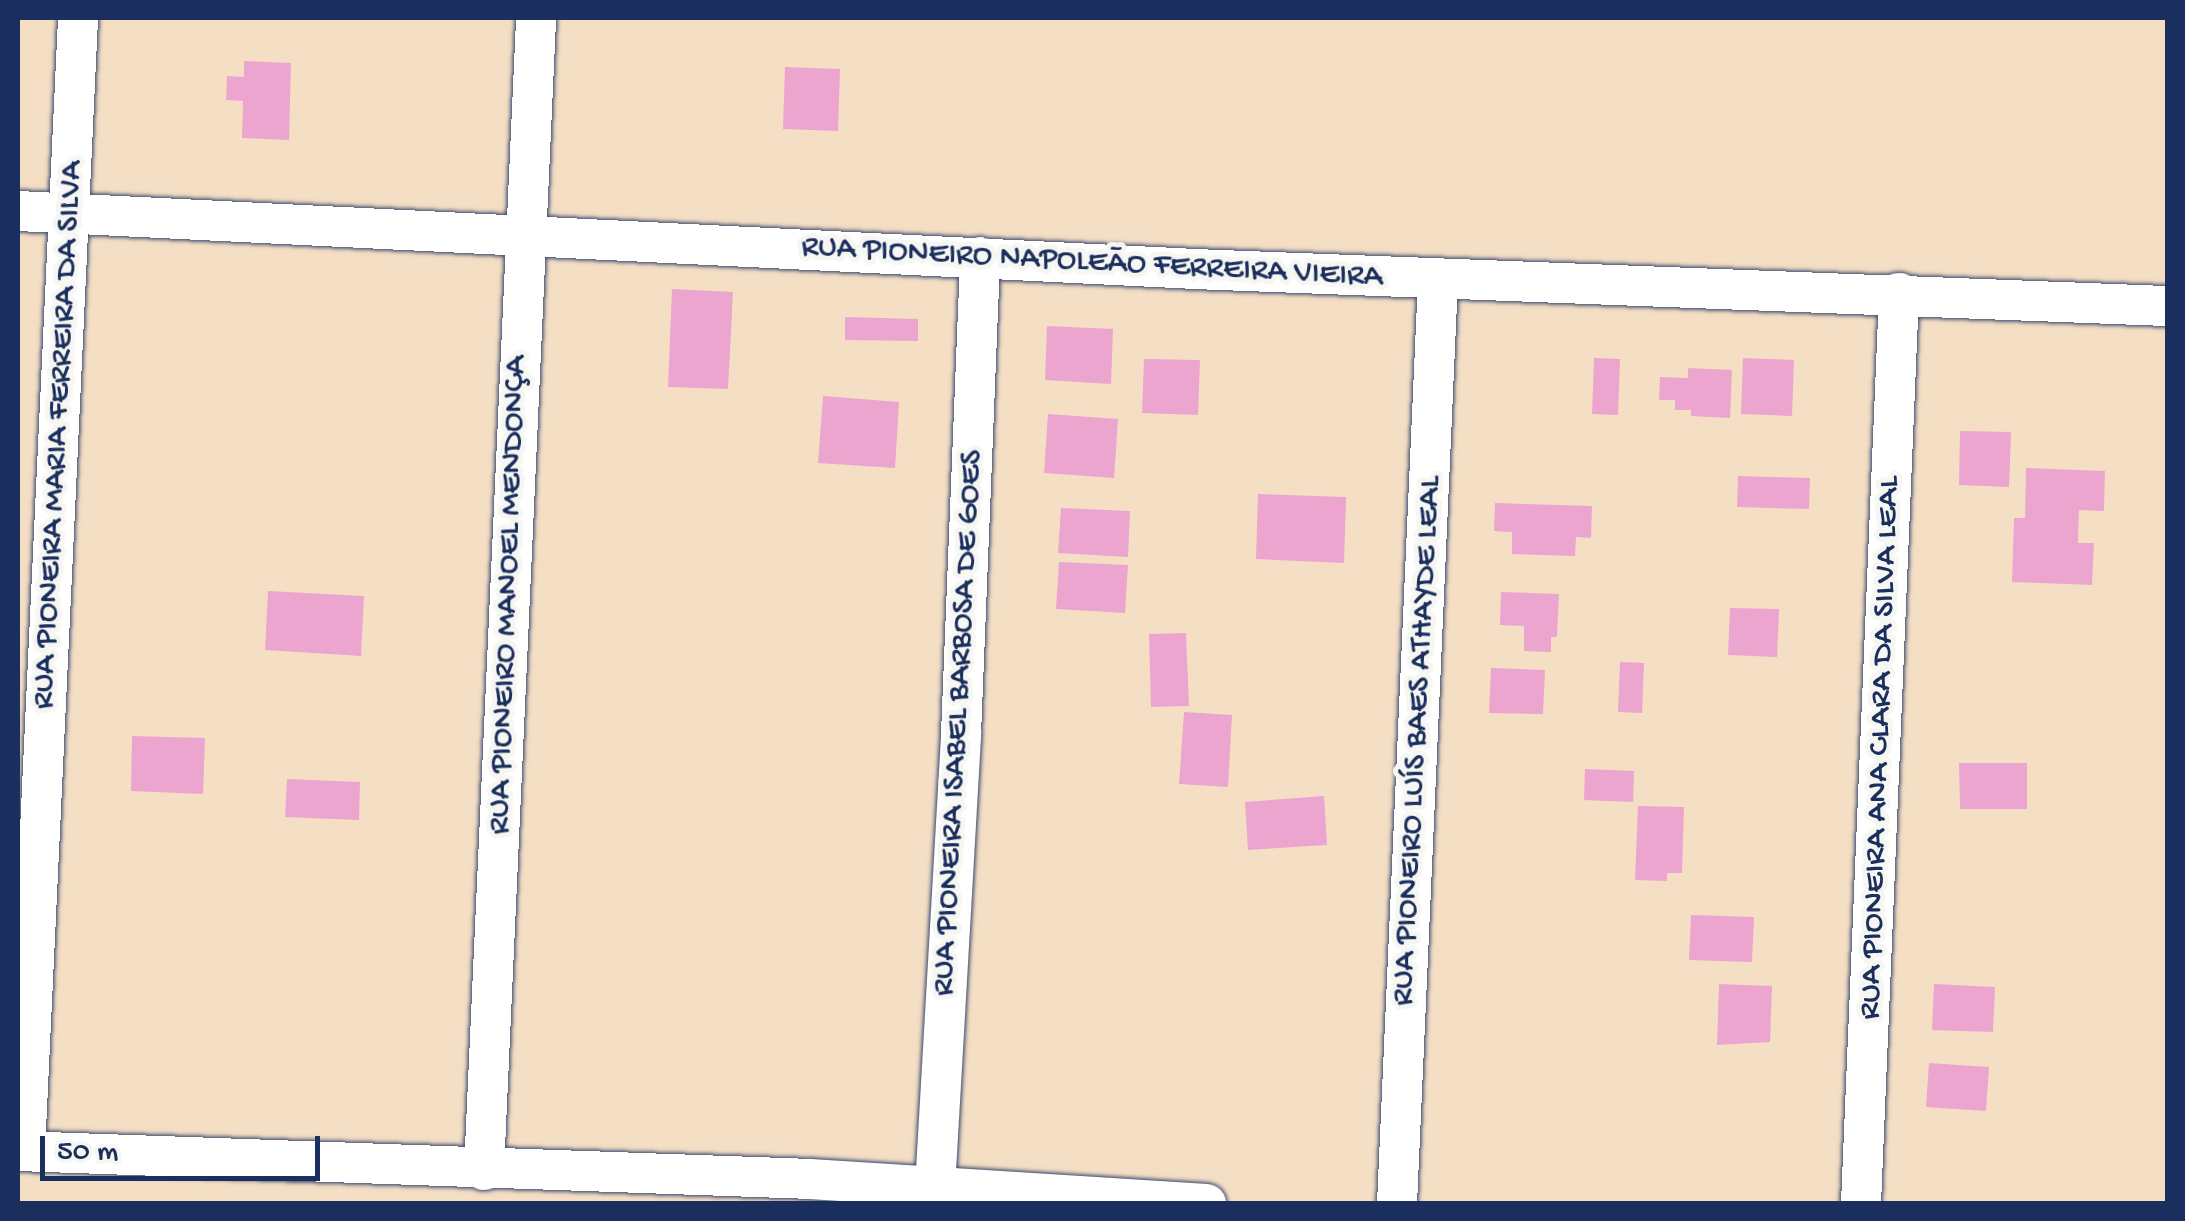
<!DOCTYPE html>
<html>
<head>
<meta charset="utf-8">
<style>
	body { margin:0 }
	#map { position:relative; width:2185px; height:1221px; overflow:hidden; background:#f4dfc5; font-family:"Gochi Hand",sans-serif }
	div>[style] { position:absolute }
	.building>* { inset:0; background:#eca5ce }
	.roads { filter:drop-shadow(0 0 2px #3c496d) drop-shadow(0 0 2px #3c496d) }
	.minor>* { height:40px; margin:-20px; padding:0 20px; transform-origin:20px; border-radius:20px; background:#fff }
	span { translate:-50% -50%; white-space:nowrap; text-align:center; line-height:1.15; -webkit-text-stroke:10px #f6f6f2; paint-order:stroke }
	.street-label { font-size:32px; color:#1b2f5e }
	.frame { position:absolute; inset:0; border:20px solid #1b2f5e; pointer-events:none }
	.scale { position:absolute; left:40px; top:1136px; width:280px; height:45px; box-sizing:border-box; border:5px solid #1b2f5e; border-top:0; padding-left:12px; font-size:30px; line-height:35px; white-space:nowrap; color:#1b2f5e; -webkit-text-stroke:8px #f6f6f2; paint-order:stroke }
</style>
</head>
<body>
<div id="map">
	<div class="building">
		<div style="clip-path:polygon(244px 61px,291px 63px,289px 140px,242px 138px,243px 101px,226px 100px,227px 76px,244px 77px)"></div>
		<div style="clip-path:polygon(785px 67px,840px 69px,838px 131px,783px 129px)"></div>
		<div style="clip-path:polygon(672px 289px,733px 292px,728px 389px,668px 387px)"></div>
		<div style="clip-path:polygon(845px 317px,918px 319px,918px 341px,845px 340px)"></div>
		<div style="clip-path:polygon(1047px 326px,1113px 329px,1111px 384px,1045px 380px)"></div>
		<div style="clip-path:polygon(1594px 358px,1620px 359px,1618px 415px,1592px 414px)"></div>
		<div style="clip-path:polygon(1743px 358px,1794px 360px,1792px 416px,1741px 414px)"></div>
		<div style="clip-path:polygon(1144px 359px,1200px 360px,1198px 415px,1142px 413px)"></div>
		<div style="clip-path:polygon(1688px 368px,1732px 370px,1730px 418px,1691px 416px,1691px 410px,1675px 410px,1675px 400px,1659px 400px,1660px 377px,1688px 378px)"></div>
		<div style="clip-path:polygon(823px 396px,899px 402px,895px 468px,818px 463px)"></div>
		<div style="clip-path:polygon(1048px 414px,1118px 419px,1114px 478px,1044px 473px)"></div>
		<div style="clip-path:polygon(1960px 431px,2011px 432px,2009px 487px,1959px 485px)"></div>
		<div style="clip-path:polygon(2026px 468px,2105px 471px,2104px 511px,2079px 510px,2078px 543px,2094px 543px,2092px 585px,2012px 582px,2014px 518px,2025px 518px)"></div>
		<div style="clip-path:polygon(1738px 476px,1810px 478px,1809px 509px,1737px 507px)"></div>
		<div style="clip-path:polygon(1258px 494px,1346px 497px,1344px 563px,1256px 559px)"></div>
		<div style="clip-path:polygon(1495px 503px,1592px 506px,1591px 538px,1576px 537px,1575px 556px,1512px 554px,1512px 532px,1494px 531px)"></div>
		<div style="clip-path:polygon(1061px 508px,1130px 511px,1128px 557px,1058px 553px)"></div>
		<div style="clip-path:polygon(1059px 562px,1128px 565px,1125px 613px,1056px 609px)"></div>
		<div style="clip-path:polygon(268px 591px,364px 596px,361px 656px,265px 650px)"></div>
		<div style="clip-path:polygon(1501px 592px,1559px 594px,1557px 637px,1551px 637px,1551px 652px,1524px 651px,1524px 626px,1500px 625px)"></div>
		<div style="clip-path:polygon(1730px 608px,1779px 609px,1777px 657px,1728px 655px)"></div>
		<div style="clip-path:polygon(1186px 633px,1189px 706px,1151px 707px,1149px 634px)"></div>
		<div style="clip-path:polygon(1620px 662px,1644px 663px,1642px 713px,1618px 712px)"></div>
		<div style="clip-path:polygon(1491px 668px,1545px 670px,1543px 714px,1489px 713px)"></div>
		<div style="clip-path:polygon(1184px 712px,1232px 715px,1228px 787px,1179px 784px)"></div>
		<div style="clip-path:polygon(132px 736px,205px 738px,203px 794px,131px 791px)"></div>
		<div style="clip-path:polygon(1959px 763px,2027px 763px,2027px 809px,1960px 809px)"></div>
		<div style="clip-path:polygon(1585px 769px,1634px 771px,1633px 802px,1584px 800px)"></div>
		<div style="clip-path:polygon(287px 779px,360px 782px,359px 820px,285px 817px)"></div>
		<div style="clip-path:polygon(1324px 796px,1327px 845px,1248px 850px,1245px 802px)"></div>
		<div style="clip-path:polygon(1638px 806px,1684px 807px,1682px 873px,1667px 873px,1667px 881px,1635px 880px)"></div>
		<div style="clip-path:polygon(1691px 915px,1754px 917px,1752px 962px,1689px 960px)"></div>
		<div style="clip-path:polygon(1719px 984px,1772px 986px,1770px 1042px,1717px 1045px)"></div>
		<div style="clip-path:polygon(1934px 984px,1995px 987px,1993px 1032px,1932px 1030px)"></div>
		<div style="clip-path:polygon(1929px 1063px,1989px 1067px,1986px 1111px,1926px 1107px)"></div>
	</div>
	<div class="roads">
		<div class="minor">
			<div style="left:18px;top:211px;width:1177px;rotate:2.82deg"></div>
			<div style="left:1194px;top:269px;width:975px;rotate:2.18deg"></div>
			<div style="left:18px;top:1151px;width:792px;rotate:2.02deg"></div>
			<div style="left:810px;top:1179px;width:397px;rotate:3.6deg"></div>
			<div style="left:25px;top:1151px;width:1134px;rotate:-87.32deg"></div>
			<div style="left:484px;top:1170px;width:1150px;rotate:-87.41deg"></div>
			<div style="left:935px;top:1188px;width:455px;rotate:-86.7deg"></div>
			<div style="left:961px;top:734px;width:477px;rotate:-87.7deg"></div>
			<div style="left:1397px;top:1204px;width:927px;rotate:-87.46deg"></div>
			<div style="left:1861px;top:1204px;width:912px;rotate:-87.61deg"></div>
		</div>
	</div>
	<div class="street-label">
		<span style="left:1092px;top:263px;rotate:3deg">RUA PIONEIRO NAPOLEÃO FERREIRA VIEIRA</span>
		<span style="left:59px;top:435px;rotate:-87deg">RUA PIONEIRA MARIA FERREIRA DA SILVA</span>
		<span style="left:509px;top:595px;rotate:-88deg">RUA PIONEIRO MANOEL MENDONÇA</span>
		<span style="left:959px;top:723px;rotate:-87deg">RUA PIONEIRA ISABEL BARBOSA DE GOES</span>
		<span style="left:1418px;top:741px;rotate:-87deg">RUA PIONEIRO LUÍS BAES ATHAYDE LEAL</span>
		<span style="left:1881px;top:748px;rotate:-88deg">RUA PIONEIRA ANA CLARA DA SILVA LEAL</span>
	</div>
	<div class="frame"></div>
	<div class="scale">50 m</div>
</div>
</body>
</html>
